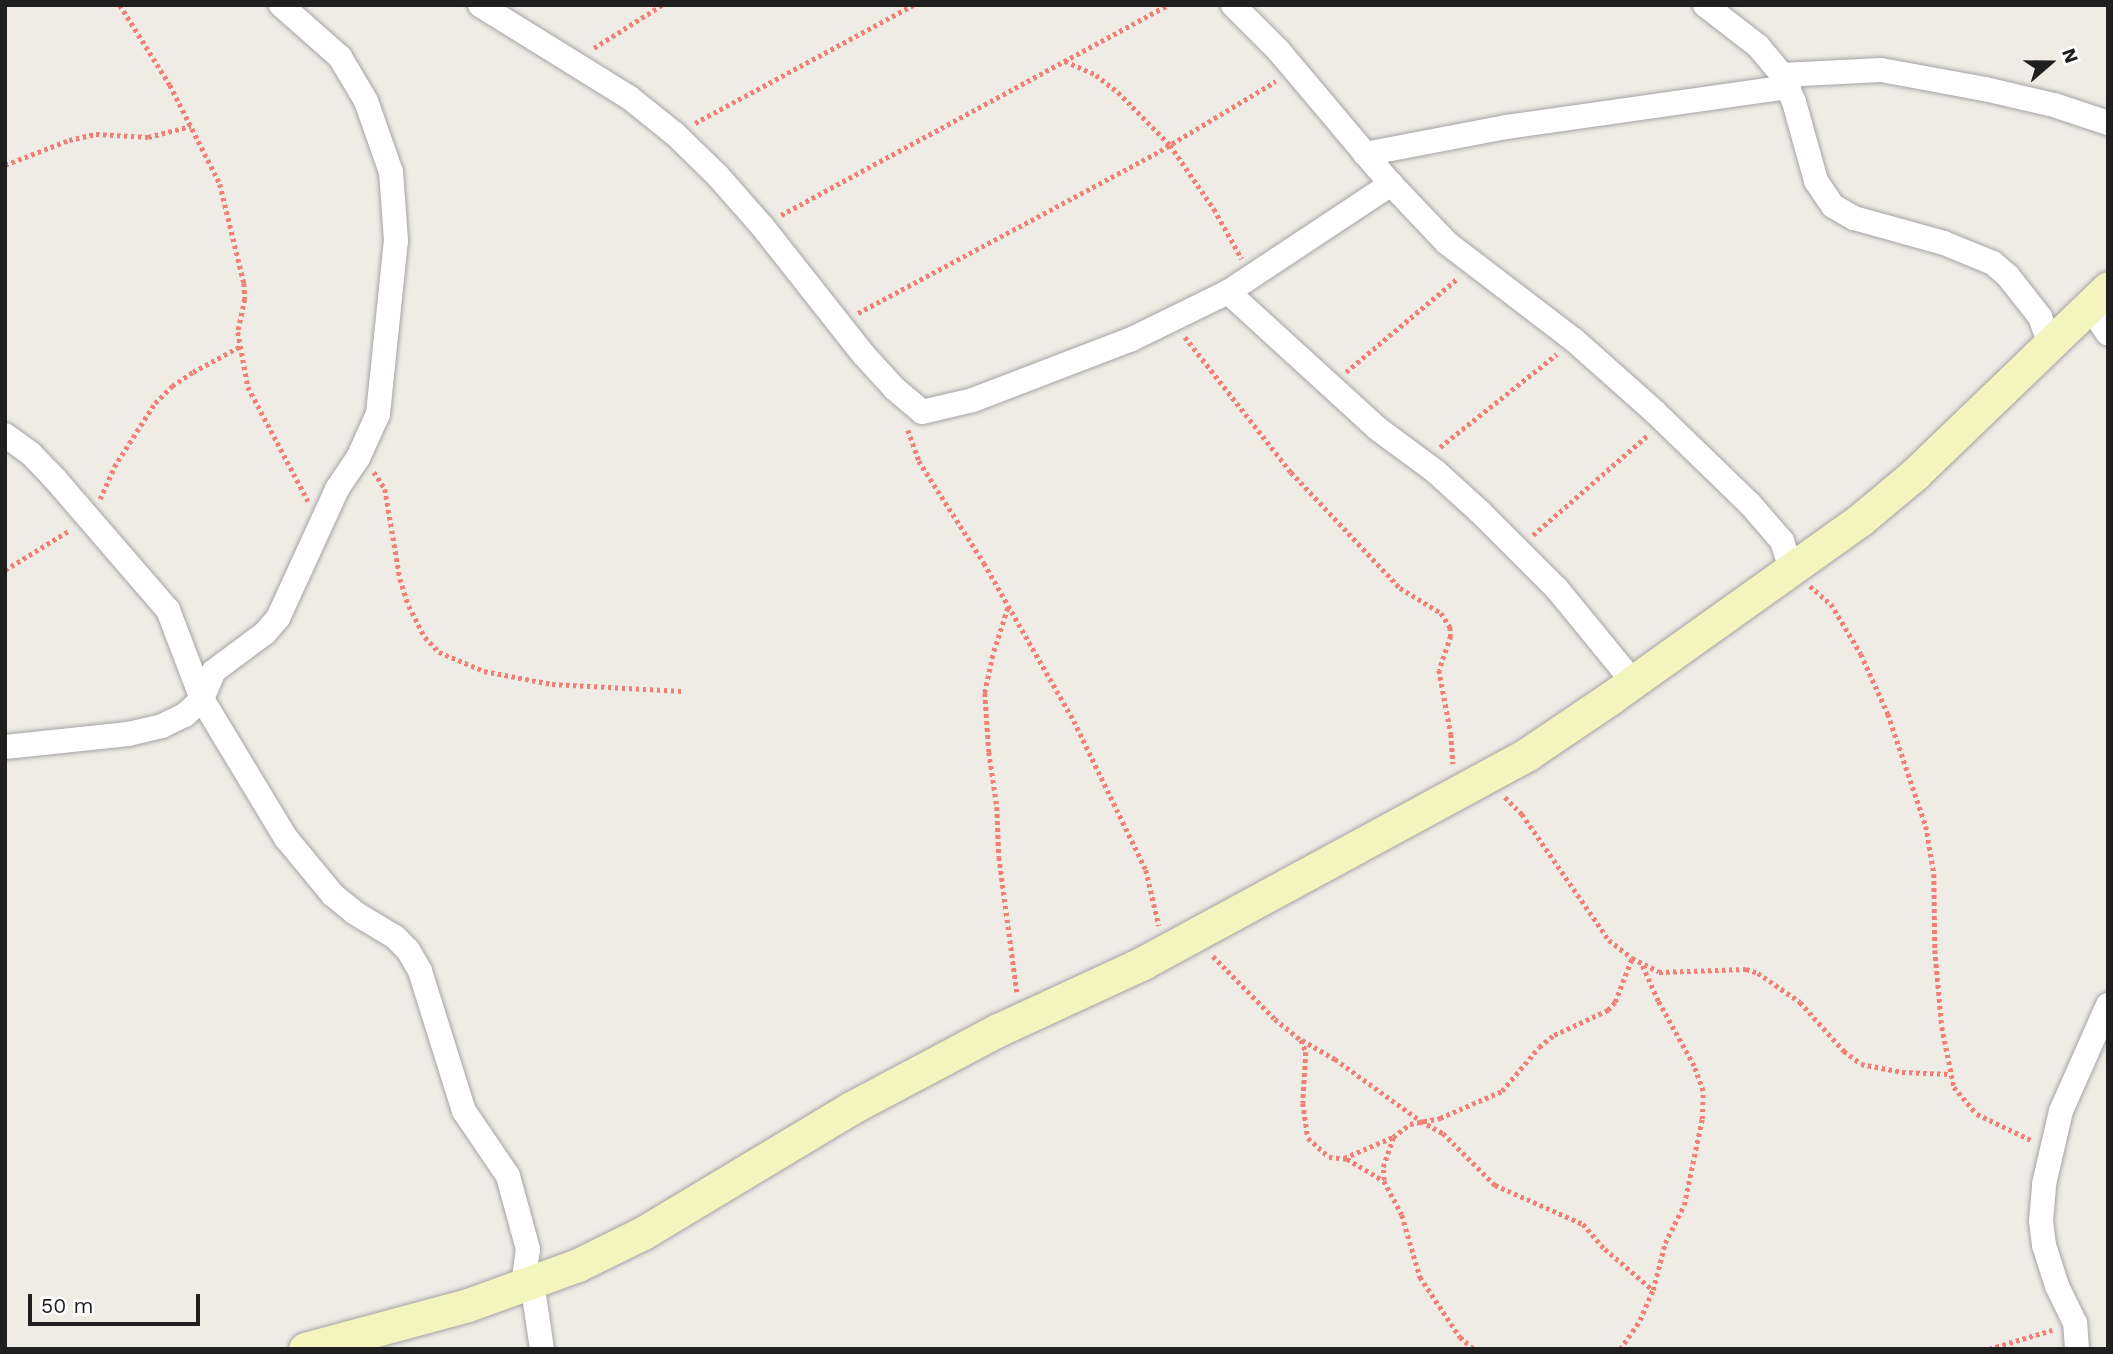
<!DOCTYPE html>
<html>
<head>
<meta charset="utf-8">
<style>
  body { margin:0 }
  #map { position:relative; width:2113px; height:1354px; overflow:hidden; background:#efece6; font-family:"Work Sans",sans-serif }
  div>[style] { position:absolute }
  .path>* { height:4.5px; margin-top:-2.25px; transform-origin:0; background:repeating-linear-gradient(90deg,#f07f76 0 3.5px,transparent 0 7px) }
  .roads { filter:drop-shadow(0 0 2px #a3a3a3) drop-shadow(0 0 2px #a3a3a3) }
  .street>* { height:24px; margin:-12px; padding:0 12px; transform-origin:12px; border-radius:12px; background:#fff }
  .secondary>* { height:33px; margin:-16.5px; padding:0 16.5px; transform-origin:16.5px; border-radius:16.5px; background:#f4f5be }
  span { translate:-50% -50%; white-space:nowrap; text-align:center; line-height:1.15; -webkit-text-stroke:7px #fff; paint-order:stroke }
  .frame { position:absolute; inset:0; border:7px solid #1f1f1f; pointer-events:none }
  .north { position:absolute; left:2015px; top:28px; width:70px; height:70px; -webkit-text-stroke:5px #fff; paint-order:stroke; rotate:70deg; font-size:19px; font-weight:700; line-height:28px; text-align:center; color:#1f1f1f }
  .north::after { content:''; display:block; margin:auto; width:24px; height:32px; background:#1f1f1f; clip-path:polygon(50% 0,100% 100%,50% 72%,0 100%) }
  .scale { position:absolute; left:28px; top:1294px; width:172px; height:32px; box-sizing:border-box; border:4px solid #1f1f1f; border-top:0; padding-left:9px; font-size:21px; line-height:24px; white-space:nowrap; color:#1f1f1f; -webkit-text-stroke:5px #fff; paint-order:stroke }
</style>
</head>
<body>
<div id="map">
  <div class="path">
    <div style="left:120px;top:5px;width:94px;rotate:58deg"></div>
    <div style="left:170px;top:85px;width:111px;rotate:63.2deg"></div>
    <div style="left:220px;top:184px;width:102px;rotate:76.4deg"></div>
    <div style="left:244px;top:283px;width:16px;rotate:86deg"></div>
    <div style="left:245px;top:299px;width:34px;rotate:102deg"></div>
    <div style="left:238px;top:332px;width:56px;rotate:79.7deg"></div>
    <div style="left:248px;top:387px;width:129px;rotate:62.2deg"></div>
    <div style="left:594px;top:48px;width:80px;rotate:-32.3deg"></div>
    <div style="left:1065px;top:61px;width:34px;rotate:24deg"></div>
    <div style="left:1096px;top:75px;width:28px;rotate:38deg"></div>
    <div style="left:1118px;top:92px;width:74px;rotate:45.5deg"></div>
    <div style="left:1170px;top:145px;width:78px;rotate:55.5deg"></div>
    <div style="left:1214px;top:209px;width:57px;rotate:60.8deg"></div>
    <div style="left:695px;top:123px;width:248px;rotate:-28.4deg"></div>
    <div style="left:5px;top:165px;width:69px;rotate:-21.3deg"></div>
    <div style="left:69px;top:140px;width:28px;rotate:-13deg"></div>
    <div style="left:96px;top:134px;width:52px;rotate:3.3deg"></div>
    <div style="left:148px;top:137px;width:44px;rotate:-14.3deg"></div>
    <div style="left:781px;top:215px;width:439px;rotate:-28.5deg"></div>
    <div style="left:858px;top:313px;width:343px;rotate:-28.2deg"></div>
    <div style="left:1160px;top:151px;width:135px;rotate:-31.1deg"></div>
    <div style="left:1185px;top:337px;width:172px;rotate:51.9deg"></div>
    <div style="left:1291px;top:472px;width:159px;rotate:46.8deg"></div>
    <div style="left:1400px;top:588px;width:48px;rotate:31.4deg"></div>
    <div style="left:1441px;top:613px;width:17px;rotate:57deg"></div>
    <div style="left:1450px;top:627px;width:9px;rotate:84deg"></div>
    <div style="left:1451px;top:636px;width:36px;rotate:109deg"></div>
    <div style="left:1439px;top:670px;width:65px;rotate:79.4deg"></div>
    <div style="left:1451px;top:734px;width:30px;rotate:86deg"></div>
    <div style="left:1346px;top:372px;width:145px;rotate:-40deg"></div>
    <div style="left:908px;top:430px;width:33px;rotate:70deg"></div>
    <div style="left:919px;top:461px;width:121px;rotate:57.5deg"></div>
    <div style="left:984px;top:563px;width:182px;rotate:60.3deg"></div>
    <div style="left:1074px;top:721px;width:165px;rotate:64.2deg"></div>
    <div style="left:1146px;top:870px;width:57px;rotate:76.9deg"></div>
    <div style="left:1440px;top:447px;width:149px;rotate:-38.5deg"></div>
    <div style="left:374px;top:472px;width:20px;rotate:57deg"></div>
    <div style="left:385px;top:489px;width:91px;rotate:80.5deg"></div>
    <div style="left:400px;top:579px;width:28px;rotate:72deg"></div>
    <div style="left:409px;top:606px;width:35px;rotate:63deg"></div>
    <div style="left:425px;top:637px;width:21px;rotate:47deg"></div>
    <div style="left:439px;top:652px;width:49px;rotate:22.9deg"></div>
    <div style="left:484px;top:671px;width:69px;rotate:10.8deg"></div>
    <div style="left:552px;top:684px;width:130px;rotate:3.1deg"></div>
    <div style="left:100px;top:499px;width:35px;rotate:-66deg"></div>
    <div style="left:114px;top:467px;width:76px;rotate:-57.4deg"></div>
    <div style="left:155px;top:403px;width:24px;rotate:-45deg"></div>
    <div style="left:172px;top:386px;width:25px;rotate:-34deg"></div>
    <div style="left:193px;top:372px;width:52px;rotate:-28.5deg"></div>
    <div style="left:1533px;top:535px;width:152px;rotate:-41deg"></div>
    <div style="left:5px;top:570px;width:76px;rotate:-31.6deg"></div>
    <div style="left:1810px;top:586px;width:28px;rotate:41deg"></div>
    <div style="left:1831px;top:604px;width:58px;rotate:59deg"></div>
    <div style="left:1861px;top:654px;width:66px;rotate:65.8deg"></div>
    <div style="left:1888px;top:714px;width:118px;rotate:71.3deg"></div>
    <div style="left:1926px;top:826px;width:49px;rotate:80.5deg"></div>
    <div style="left:1934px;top:874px;width:76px;rotate:89.2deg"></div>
    <div style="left:1935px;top:950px;width:77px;rotate:84.8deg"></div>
    <div style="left:1942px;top:1027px;width:61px;rotate:78.7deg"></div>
    <div style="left:1954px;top:1087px;width:35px;rotate:50deg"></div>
    <div style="left:1977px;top:1114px;width:60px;rotate:25.7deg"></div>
    <div style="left:1008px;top:608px;width:49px;rotate:107.7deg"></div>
    <div style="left:993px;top:655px;width:39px;rotate:102deg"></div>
    <div style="left:985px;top:693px;width:59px;rotate:86.1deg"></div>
    <div style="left:989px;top:752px;width:56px;rotate:81.7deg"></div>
    <div style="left:997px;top:807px;width:50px;rotate:87.7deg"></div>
    <div style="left:999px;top:857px;width:136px;rotate:82.4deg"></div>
    <div style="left:1505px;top:797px;width:24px;rotate:45deg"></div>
    <div style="left:1522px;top:814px;width:153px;rotate:55.4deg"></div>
    <div style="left:1609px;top:940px;width:29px;rotate:38deg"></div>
    <div style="left:1632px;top:958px;width:30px;rotate:27deg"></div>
    <div style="left:1659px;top:972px;width:87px;rotate:-2deg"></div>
    <div style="left:1746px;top:969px;width:13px;rotate:18deg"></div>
    <div style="left:1758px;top:973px;width:51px;rotate:34.6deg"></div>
    <div style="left:1800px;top:1002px;width:66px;rotate:48.1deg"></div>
    <div style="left:1844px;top:1051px;width:21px;rotate:37deg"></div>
    <div style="left:1861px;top:1064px;width:42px;rotate:11deg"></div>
    <div style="left:1902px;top:1072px;width:48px;rotate:2.4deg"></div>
    <div style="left:1213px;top:956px;width:88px;rotate:45.5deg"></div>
    <div style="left:1275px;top:1019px;width:33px;rotate:39deg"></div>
    <div style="left:1301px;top:1040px;width:13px;rotate:67deg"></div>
    <div style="left:1306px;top:1052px;width:51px;rotate:93.4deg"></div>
    <div style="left:1303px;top:1103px;width:35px;rotate:82deg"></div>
    <div style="left:1308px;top:1138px;width:28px;rotate:42deg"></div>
    <div style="left:1329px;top:1157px;width:18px;rotate:6deg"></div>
    <div style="left:1347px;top:1159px;width:43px;rotate:30.7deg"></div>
    <div style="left:1384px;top:1181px;width:38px;rotate:62deg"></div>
    <div style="left:1402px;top:1215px;width:65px;rotate:73.8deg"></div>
    <div style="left:1420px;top:1277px;width:72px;rotate:56.3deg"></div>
    <div style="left:1460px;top:1337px;width:18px;rotate:41deg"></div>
    <div style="left:1302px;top:1040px;width:38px;rotate:30deg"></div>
    <div style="left:1335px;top:1059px;width:106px;rotate:35.8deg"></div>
    <div style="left:1421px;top:1121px;width:25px;rotate:29deg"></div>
    <div style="left:1443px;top:1133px;width:74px;rotate:45deg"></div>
    <div style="left:1495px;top:1185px;width:96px;rotate:23.9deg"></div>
    <div style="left:1583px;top:1224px;width:33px;rotate:49deg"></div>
    <div style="left:1605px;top:1249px;width:63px;rotate:40.5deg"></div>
    <div style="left:1344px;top:1158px;width:53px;rotate:-23.2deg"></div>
    <div style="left:1393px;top:1137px;width:21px;rotate:-37deg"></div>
    <div style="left:1410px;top:1124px;width:31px;rotate:-11deg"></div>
    <div style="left:1440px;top:1118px;width:68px;rotate:-23.5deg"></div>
    <div style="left:1502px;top:1091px;width:57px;rotate:-49.9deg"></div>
    <div style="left:1539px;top:1047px;width:19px;rotate:-39deg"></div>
    <div style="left:1554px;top:1035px;width:60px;rotate:-24.8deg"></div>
    <div style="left:1608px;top:1010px;width:11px;rotate:-49deg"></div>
    <div style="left:1615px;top:1002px;width:47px;rotate:-68.9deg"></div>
    <div style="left:1384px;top:1180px;width:13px;rotate:-94deg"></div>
    <div style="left:1383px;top:1167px;width:31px;rotate:-71deg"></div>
    <div style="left:1620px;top:1349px;width:35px;rotate:-55deg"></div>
    <div style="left:1640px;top:1320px;width:33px;rotate:-67deg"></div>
    <div style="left:1653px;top:1290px;width:49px;rotate:-75.7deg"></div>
    <div style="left:1665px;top:1243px;width:42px;rotate:-63.4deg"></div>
    <div style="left:1684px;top:1205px;width:88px;rotate:-78.2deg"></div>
    <div style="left:1702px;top:1119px;width:28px;rotate:-88deg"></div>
    <div style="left:1703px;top:1091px;width:27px;rotate:-110deg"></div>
    <div style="left:1694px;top:1066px;width:74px;rotate:-119deg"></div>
    <div style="left:1658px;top:1001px;width:42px;rotate:-114.1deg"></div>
    <div style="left:1989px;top:1349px;width:66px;rotate:-16.8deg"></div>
  </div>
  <div class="roads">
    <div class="street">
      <div style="left:480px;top:5px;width:176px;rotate:31.8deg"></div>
      <div style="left:630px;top:98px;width:58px;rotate:38.7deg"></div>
      <div style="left:675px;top:134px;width:60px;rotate:44.3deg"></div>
      <div style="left:718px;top:176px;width:67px;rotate:48.7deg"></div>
      <div style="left:762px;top:226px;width:164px;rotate:51.7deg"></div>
      <div style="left:864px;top:355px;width:46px;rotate:47.6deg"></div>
      <div style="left:895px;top:389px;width:35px;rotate:40deg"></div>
      <div style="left:922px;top:412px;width:52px;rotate:-13.2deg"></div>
      <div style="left:973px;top:400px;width:170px;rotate:-21deg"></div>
      <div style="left:1132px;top:339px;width:107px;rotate:-26.1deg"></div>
      <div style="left:1228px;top:292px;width:196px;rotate:-33.5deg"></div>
      <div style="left:1233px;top:5px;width:64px;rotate:45deg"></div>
      <div style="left:1278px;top:50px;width:175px;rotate:49.9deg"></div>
      <div style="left:1391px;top:184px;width:81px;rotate:46.5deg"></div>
      <div style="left:1447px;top:243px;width:160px;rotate:37.4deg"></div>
      <div style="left:1574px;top:340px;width:108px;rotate:41.6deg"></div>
      <div style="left:1655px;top:412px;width:132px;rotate:44.1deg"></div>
      <div style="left:1750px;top:504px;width:49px;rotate:49.1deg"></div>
      <div style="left:1782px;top:541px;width:29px;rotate:72deg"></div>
      <div style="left:1705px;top:5px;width:67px;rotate:37.7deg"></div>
      <div style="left:1758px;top:46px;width:38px;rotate:50deg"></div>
      <div style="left:1782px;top:75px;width:30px;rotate:66deg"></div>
      <div style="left:1794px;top:102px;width:82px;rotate:74.4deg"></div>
      <div style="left:1816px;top:181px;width:30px;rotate:56deg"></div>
      <div style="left:1833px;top:206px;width:24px;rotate:30deg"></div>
      <div style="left:1854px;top:218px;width:93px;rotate:15.5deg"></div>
      <div style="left:1944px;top:243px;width:53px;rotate:22.2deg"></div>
      <div style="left:1993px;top:263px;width:20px;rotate:41deg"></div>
      <div style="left:2008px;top:276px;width:52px;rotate:52deg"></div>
      <div style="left:2040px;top:317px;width:30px;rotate:70deg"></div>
      <div style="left:1782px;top:75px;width:99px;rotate:-2.9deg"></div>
      <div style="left:1881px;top:70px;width:106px;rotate:10.4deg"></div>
      <div style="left:1985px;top:89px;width:71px;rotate:13.1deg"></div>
      <div style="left:2054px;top:105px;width:57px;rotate:18.4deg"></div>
      <div style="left:1365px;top:154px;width:145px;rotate:-10.8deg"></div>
      <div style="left:1507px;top:127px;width:285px;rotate:-8.1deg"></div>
      <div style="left:1228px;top:292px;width:203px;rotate:42.4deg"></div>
      <div style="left:1378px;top:429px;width:71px;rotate:36.4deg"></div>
      <div style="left:1435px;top:471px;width:61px;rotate:42.3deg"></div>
      <div style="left:1480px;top:512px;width:109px;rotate:45deg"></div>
      <div style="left:1557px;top:589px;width:120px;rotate:50.7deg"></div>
      <div style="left:2090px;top:307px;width:32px;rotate:56deg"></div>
      <div style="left:5px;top:435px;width:32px;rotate:36deg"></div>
      <div style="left:31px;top:454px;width:35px;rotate:46deg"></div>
      <div style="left:55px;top:479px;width:173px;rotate:49.2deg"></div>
      <div style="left:168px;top:610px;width:95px;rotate:69.1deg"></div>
      <div style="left:202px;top:699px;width:162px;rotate:58.9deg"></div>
      <div style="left:286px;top:838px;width:74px;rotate:50.5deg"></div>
      <div style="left:333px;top:895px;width:28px;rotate:39deg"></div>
      <div style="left:355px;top:913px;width:47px;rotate:31deg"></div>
      <div style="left:395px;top:937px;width:18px;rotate:45deg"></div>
      <div style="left:408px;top:950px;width:24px;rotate:60deg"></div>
      <div style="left:420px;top:971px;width:147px;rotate:72.6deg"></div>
      <div style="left:464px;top:1111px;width:78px;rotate:55.9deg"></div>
      <div style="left:508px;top:1176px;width:76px;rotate:74.7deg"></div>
      <div style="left:528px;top:1249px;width:36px;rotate:98deg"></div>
      <div style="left:5px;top:747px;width:124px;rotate:-6deg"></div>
      <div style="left:128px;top:734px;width:35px;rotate:-13deg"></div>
      <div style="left:162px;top:726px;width:25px;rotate:-26deg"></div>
      <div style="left:185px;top:715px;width:23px;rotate:-43deg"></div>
      <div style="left:202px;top:699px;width:30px;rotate:-67deg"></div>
      <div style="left:214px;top:671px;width:64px;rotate:-36.7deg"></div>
      <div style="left:265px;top:633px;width:20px;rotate:-49deg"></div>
      <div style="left:278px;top:618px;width:142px;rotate:-65.4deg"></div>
      <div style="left:337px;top:489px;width:37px;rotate:-56deg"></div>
      <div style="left:358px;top:458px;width:48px;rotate:-65.6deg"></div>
      <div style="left:378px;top:414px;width:174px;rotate:-84.1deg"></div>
      <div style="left:396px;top:241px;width:69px;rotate:-94.1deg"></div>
      <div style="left:391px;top:172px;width:75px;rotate:-109.4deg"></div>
      <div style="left:366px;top:101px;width:51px;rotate:-120.6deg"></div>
      <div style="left:340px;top:57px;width:79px;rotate:-138.6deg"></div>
      <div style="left:532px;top:1282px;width:68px;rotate:81.5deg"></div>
      <div style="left:2077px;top:1349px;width:26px;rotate:-94deg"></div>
      <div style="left:2075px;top:1323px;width:41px;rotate:-115.9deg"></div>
      <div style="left:2057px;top:1286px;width:43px;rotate:-107.6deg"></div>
      <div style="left:2044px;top:1245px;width:24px;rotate:-97deg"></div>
      <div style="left:2041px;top:1221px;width:37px;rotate:-85deg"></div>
      <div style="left:2044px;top:1184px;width:75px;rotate:-76.9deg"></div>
      <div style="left:2061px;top:1111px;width:116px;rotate:-66.1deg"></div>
    </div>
    <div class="secondary">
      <div style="left:305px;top:1349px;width:169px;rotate:-15.1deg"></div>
      <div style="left:468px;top:1305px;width:117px;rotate:-20deg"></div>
      <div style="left:578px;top:1265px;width:72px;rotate:-26.2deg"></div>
      <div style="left:643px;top:1233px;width:243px;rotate:-31deg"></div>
      <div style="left:851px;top:1108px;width:166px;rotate:-28deg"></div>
      <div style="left:998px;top:1030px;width:160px;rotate:-24.8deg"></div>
      <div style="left:1143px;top:963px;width:439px;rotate:-28.5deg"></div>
      <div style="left:1529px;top:753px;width:97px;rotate:-34deg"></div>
      <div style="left:1609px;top:699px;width:308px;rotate:-35.5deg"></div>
      <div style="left:1860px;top:520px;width:72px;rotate:-39.9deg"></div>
      <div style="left:1915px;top:474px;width:268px;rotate:-43.9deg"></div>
    </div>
  </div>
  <div class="frame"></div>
  <div class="north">N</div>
  <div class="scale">50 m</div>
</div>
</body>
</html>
